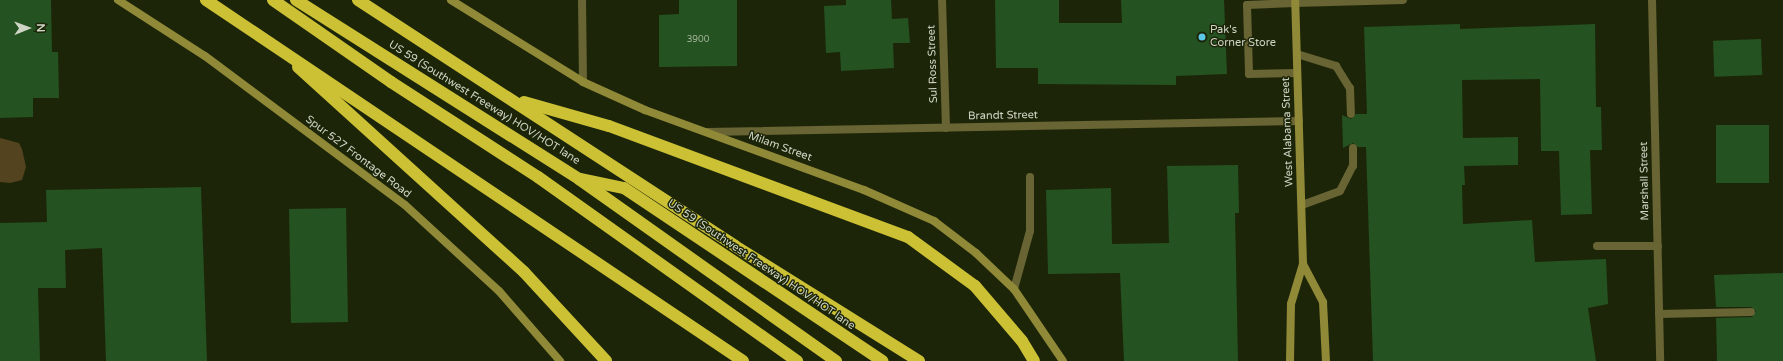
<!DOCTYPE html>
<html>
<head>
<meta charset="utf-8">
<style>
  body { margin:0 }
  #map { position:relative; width:1783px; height:361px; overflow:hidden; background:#1d2509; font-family:"Varela Round",sans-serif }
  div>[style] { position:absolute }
  .green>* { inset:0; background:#53431f }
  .building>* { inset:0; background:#245221; transform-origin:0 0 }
  .lane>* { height:8px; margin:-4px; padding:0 4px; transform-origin:4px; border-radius:4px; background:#686433 }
  .street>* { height:8px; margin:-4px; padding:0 4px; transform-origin:4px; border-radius:4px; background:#686433 }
  .secondary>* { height:8px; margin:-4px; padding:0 4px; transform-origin:4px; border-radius:4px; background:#908937 }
  .highway>* { height:12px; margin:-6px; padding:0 6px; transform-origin:6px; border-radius:6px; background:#ccc134 }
  .dots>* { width:11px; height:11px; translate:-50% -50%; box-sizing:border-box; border:2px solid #1d2509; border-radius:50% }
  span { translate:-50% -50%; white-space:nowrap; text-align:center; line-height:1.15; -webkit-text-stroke:3px #1d2509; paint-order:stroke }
  .number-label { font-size:9px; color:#a4b49b }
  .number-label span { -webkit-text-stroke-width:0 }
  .poi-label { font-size:11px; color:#ced5c4 }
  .left { translate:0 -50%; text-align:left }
  .street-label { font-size:11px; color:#ced5c4 }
  .north { position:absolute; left:8px; top:8px; width:40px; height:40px; -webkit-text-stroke:3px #1d2509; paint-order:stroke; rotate:89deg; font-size:11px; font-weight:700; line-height:16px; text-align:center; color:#ced5c4 }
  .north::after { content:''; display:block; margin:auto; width:14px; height:18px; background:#ced5c4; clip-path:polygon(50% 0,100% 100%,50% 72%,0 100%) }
</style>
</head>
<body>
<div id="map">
  <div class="green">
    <div style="clip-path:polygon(0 138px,19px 143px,22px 149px,26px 167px,22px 180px,10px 183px,0 182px)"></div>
  </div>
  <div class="building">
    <div style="clip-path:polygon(0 0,51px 0,52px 52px,58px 52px,59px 98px,33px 98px,33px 117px,0 118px)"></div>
    <div style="clip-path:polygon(679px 0,737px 0,737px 66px,659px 67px,659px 15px,679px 14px)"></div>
    <div style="clip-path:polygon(846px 0,891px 0,892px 19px,908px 18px,910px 43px,893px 43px,894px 68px,841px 71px,840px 52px,826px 53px,824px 6px,846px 5px)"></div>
    <div style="clip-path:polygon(995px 0,1059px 0,1059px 23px,1122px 23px,1121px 0,1224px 0,1227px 74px,1176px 76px,1176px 85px,1038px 84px,1038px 68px,996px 68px)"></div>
    <div style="clip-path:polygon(1460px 24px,1460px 29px,1595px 24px,1596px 107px,1601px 107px,1602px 150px,1590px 150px,1592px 214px,1561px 215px,1559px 151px,1541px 151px,1540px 79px,1462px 80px,1463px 138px,1518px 137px,1518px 165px,1464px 166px,1465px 185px,1462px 185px,1463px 224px,1532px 220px,1535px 262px,1606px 259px,1608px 304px,1588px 308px,1596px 361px,1373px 361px,1366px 147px,1358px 147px,1353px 143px,1343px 148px,1342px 115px,1351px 119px,1356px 114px,1367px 114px,1364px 27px)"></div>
    <div style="left:1761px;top:39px;width:36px;height:48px;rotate:88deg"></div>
    <div style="left:1716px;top:125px;width:53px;height:58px"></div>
    <div style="clip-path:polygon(1238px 165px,1239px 213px,1235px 213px,1238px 361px,1124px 361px,1120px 273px,1048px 274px,1046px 190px,1111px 188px,1112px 244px,1169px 243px,1167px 166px)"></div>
    <div style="clip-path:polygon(201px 187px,207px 361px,106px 361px,102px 248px,65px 250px,66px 288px,38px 288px,40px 361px,0 361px,0 223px,47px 222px,46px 190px)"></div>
    <div style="left:346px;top:208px;width:114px;height:57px;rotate:89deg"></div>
    <div style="clip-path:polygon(1783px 273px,1783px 361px,1717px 361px,1716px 318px,1752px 317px,1756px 311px,1751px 307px,1716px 307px,1714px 275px)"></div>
  </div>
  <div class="lane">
    <div style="left:1295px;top:3px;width:48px;rotate:177.6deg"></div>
    <div style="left:1247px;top:5px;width:69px;rotate:88.3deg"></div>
    <div style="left:1249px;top:74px;width:48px;rotate:-1.2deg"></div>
    <div style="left:1297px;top:54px;width:41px;rotate:17.1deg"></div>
    <div style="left:1336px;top:66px;width:26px;rotate:58deg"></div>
    <div style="left:1350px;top:88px;width:26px;rotate:88deg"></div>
    <div style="left:1302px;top:205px;width:40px;rotate:-20.2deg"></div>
    <div style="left:1340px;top:191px;width:28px;rotate:-63deg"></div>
    <div style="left:1353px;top:166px;width:18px;rotate:-90deg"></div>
    <div style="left:1597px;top:246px;width:61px"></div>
    <div style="left:1014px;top:289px;width:60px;rotate:-74.6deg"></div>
    <div style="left:1030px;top:231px;width:54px;rotate:-90deg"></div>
    <div style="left:1659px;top:314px;width:92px;rotate:-1.2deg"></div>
  </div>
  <div class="street">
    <div style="left:582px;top:0;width:82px;rotate:89.3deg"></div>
    <div style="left:942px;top:0;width:128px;rotate:88.2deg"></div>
    <div style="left:1652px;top:0;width:361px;rotate:88.7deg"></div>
    <div style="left:1295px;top:3px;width:108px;rotate:-1.6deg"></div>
    <div style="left:707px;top:132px;width:592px;rotate:-1.06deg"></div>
  </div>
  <div class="secondary">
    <div style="left:118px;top:0;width:103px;rotate:32.8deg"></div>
    <div style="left:205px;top:56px;width:249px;rotate:36.7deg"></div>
    <div style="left:405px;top:205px;width:127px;rotate:42.5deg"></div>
    <div style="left:499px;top:291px;width:93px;rotate:48.9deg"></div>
    <div style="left:451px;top:0;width:155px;rotate:31.8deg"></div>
    <div style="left:583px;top:82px;width:68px;rotate:24.3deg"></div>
    <div style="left:645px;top:110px;width:233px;rotate:20.1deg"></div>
    <div style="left:864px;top:190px;width:77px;rotate:23.9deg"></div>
    <div style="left:934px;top:221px;width:53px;rotate:37.3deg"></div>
    <div style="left:976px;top:253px;width:52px;rotate:43.5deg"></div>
    <div style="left:1014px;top:289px;width:87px;rotate:55.8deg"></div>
    <div style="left:1303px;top:264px;width:43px;rotate:62.2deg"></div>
    <div style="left:1323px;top:302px;width:59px;rotate:87.1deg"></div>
    <div style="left:1290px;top:361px;width:57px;rotate:-89deg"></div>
    <div style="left:1291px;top:304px;width:42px;rotate:-73.3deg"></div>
    <div style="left:1303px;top:264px;width:264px;rotate:-91.7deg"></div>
  </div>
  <div class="highway">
    <div style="left:206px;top:0;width:647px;rotate:33.91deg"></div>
    <div style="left:273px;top:0;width:144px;rotate:34.8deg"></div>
    <div style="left:391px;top:82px;width:175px;rotate:32.9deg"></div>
    <div style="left:538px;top:177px;width:318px;rotate:35.4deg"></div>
    <div style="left:296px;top:0;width:335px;rotate:32.3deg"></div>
    <div style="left:579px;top:179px;width:315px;rotate:35.3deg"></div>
    <div style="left:358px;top:0;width:450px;rotate:33.1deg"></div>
    <div style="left:735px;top:246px;width:217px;rotate:32deg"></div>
    <div style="left:298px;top:67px;width:305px;rotate:42.2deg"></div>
    <div style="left:524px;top:272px;width:121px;rotate:47.3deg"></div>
    <div style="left:524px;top:102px;width:88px;rotate:15.8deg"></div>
    <div style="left:609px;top:126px;width:319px;rotate:20.4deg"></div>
    <div style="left:908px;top:237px;width:83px;rotate:36.2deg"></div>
    <div style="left:975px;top:286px;width:72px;rotate:49.5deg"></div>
    <div style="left:1022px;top:341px;width:23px;rotate:59deg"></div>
    <div style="left:580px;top:179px;width:45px;rotate:11.6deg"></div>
    <div style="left:624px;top:188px;width:311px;rotate:33.8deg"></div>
  </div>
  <div class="dots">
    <div style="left:1202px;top:37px;background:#5ac8e6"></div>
  </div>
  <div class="number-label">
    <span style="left:698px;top:40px">3900</span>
  </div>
  <div class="poi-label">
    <span class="left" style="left:1210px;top:37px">Pak's<br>Corner Store</span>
  </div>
  <div class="street-label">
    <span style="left:933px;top:64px;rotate:-92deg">Sul Ross Street</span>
    <span style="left:484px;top:103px;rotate:32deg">US 59 (Southwest Freeway) HOV/HOT lane</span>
    <span style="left:1003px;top:116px;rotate:-1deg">Brandt Street</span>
    <span style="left:1288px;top:132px;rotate:-92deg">West Alabama Street</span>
    <span style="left:780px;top:147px;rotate:20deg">Milam Street</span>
    <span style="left:358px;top:157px;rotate:37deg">Spur 527 Frontage Road</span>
    <span style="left:1645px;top:181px;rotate:-91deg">Marshall Street</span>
    <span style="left:761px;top:265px;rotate:34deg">US 59 (Southwest Freeway) HOV/HOT lane</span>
  </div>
  <div class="north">N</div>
</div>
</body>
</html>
